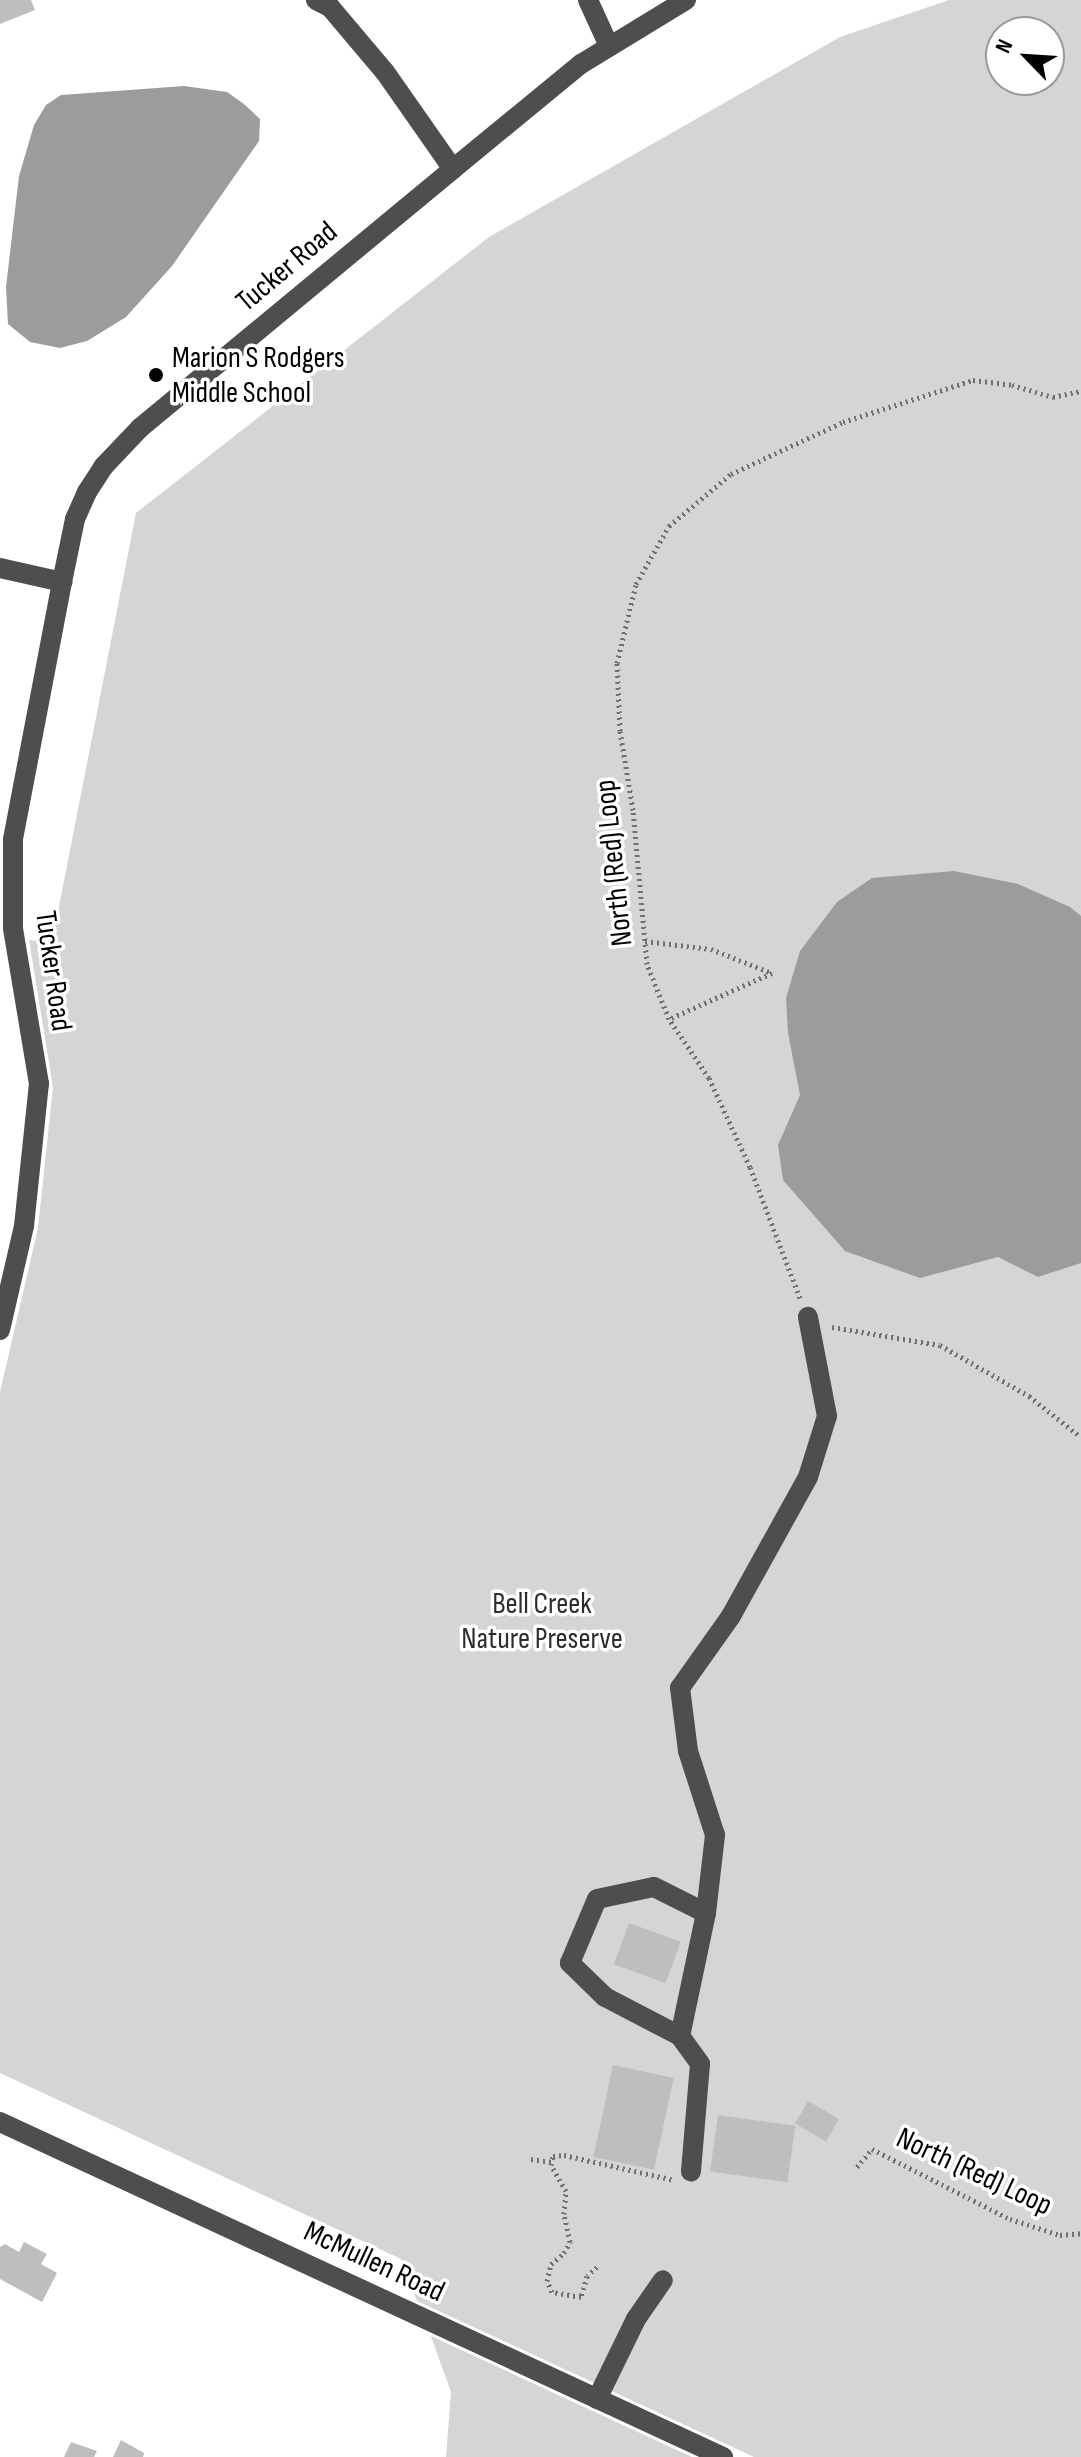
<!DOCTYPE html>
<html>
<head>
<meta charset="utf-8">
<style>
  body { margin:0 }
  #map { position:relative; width:1081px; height:2457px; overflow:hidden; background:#fff; font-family:"Sofia Sans Condensed",sans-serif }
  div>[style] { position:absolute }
  .green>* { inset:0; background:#d5d5d5 }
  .water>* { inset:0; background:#9c9c9c }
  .building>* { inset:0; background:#bebebe; transform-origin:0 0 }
  .path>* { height:5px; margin-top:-2.5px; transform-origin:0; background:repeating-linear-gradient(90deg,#707070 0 2px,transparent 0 6px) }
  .minor>* { height:20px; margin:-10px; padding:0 10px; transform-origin:10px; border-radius:10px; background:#4e4e4e }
  .dots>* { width:22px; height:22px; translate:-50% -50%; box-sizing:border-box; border:4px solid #fff; border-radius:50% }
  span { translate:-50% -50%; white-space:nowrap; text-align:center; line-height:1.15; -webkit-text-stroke:7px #fff; paint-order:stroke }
  .street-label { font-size:30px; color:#000 }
  .poi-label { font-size:30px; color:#000 }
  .left { translate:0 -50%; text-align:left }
  .park-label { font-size:30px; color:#2c2c2c }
  .north { position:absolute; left:985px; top:16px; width:80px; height:80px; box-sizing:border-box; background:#fff; border:2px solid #999; border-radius:50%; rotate:295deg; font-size:22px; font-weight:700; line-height:32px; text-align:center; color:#000 }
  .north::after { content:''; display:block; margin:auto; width:28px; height:36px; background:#000; clip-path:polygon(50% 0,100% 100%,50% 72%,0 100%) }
</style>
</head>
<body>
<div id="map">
  <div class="green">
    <div style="clip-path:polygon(evenodd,949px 0,1081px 0,1081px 2457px,754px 2457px,417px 2301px,401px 2259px,0 2073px,0 1392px,38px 1228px,53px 1087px,29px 940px,58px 943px,54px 932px,136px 513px,489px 237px,840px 37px,949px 0,1001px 32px,1049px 32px,1049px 80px,1001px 80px,1001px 32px)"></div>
    <div style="clip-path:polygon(431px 2336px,692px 2457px,446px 2457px,451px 2392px)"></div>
  </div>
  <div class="water">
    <div style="clip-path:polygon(184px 86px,227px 92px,244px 104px,260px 119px,259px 141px,172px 266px,126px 317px,87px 341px,60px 348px,30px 342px,8px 324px,6px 287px,19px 176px,34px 125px,46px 105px,61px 95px)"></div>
    <div style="clip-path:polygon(954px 871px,1018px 884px,1070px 907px,1081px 916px,1081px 1263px,1038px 1277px,998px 1257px,920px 1278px,845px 1251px,783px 1180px,778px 1145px,800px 1095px,788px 1033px,786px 998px,800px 951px,837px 902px,872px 878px)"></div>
  </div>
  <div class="building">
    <div style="clip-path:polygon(0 0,31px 0,35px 10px,0 24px)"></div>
    <div style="left:629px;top:1923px;width:55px;height:44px;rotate:20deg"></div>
    <div style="left:613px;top:2065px;width:62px;height:94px;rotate:12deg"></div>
    <div style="left:808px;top:2101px;width:36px;height:26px;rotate:30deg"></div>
    <div style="left:718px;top:2115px;width:78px;height:57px;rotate:8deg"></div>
    <div style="clip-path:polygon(24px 2242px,47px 2254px,41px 2264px,57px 2273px,42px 2302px,0 2279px,0 2247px,5px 2244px,19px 2252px)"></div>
    <div style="clip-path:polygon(121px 2440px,144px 2453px,143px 2457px,113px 2457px)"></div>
    <div style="clip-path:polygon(71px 2442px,97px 2451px,94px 2457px,64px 2457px)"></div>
  </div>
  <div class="path">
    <div style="left:645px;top:941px;width:66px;rotate:6.9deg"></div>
    <div style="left:711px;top:949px;width:66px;rotate:21.5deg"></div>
    <div style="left:772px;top:973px;width:113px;rotate:155.9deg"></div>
    <div style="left:800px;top:1298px;width:140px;rotate:-110.9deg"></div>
    <div style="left:750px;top:1167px;width:98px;rotate:-114.7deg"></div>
    <div style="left:709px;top:1078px;width:71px;rotate:-124.1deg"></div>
    <div style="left:669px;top:1019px;width:59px;rotate:-111.8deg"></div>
    <div style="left:647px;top:964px;width:155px;rotate:-95.2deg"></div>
    <div style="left:633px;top:810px;width:80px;rotate:-99.3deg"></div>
    <div style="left:620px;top:731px;width:68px;rotate:-92.5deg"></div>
    <div style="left:617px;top:663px;width:81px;rotate:-76.5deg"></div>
    <div style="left:636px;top:584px;width:67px;rotate:-60.4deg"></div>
    <div style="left:669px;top:526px;width:81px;rotate:-40deg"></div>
    <div style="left:731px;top:474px;width:123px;rotate:-24.9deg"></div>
    <div style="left:843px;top:422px;width:137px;rotate:-17.9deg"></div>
    <div style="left:973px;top:380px;width:39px;rotate:7deg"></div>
    <div style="left:1012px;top:385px;width:43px;rotate:16.3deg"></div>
    <div style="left:1053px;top:397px;width:29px;rotate:-12deg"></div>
    <div style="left:832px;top:1327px;width:109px;rotate:9.5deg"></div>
    <div style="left:940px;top:1345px;width:103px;rotate:29.8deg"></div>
    <div style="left:1029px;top:1396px;width:66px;rotate:38.3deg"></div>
    <div style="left:531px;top:2159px;width:21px;rotate:8deg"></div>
    <div style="left:857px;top:2167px;width:23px;rotate:-50deg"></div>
    <div style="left:872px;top:2149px;width:155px;rotate:26.9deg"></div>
    <div style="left:1010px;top:2219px;width:52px;rotate:17.7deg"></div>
    <div style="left:1060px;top:2235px;width:21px;rotate:-5deg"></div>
    <div style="left:597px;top:2267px;width:13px;rotate:138deg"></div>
    <div style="left:587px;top:2276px;width:22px;rotate:106deg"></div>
    <div style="left:581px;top:2297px;width:29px;rotate:-170deg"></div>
    <div style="left:552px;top:2292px;width:12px;rotate:-114deg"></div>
    <div style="left:547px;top:2281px;width:17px;rotate:-77deg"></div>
    <div style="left:551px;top:2264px;width:17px;rotate:-40deg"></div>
    <div style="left:564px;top:2253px;width:13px;rotate:-61deg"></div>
    <div style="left:570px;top:2242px;width:29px;rotate:-102deg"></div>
    <div style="left:564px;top:2214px;width:23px;rotate:-85deg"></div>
    <div style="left:566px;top:2191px;width:30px;rotate:-120deg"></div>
    <div style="left:551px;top:2165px;width:9px;rotate:-77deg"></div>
    <div style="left:553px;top:2156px;width:11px;rotate:-5deg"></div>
    <div style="left:564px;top:2155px;width:113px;rotate:12.8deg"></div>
  </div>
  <div class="minor">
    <div style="left:316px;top:0;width:16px;rotate:27deg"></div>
    <div style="left:330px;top:7px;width:85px;rotate:49.8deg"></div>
    <div style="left:385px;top:72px;width:118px;rotate:55deg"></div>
    <div style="left:588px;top:0;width:51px;rotate:65.5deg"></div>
    <div style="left:0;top:568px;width:64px;rotate:12.7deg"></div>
    <div style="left:0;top:1330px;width:107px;rotate:-77deg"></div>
    <div style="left:24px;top:1226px;width:143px;rotate:-84deg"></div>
    <div style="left:39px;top:1084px;width:158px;rotate:-99.5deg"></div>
    <div style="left:13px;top:928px;width:89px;rotate:-90deg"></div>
    <div style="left:13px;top:839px;width:262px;rotate:-79.2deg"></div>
    <div style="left:62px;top:582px;width:64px;rotate:-78.3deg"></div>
    <div style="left:75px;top:519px;width:30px;rotate:-66deg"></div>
    <div style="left:87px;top:492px;width:30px;rotate:-57deg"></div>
    <div style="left:103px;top:467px;width:54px;rotate:-46.5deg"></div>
    <div style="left:140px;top:428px;width:406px;rotate:-39.6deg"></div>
    <div style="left:453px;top:169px;width:166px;rotate:-39.4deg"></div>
    <div style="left:581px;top:64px;width:123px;rotate:-31.4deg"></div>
    <div style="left:706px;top:1913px;width:79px;rotate:-83.4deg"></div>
    <div style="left:715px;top:1835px;width:88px;rotate:-107.8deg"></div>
    <div style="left:688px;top:1751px;width:64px;rotate:-97.2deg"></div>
    <div style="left:680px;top:1688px;width:88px;rotate:-54.7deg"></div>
    <div style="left:731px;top:1616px;width:159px;rotate:-61deg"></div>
    <div style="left:808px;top:1477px;width:64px;rotate:-72.7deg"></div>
    <div style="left:827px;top:1416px;width:101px;rotate:-100.9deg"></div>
    <div style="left:680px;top:2036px;width:85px;rotate:-152.5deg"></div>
    <div style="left:605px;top:1997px;width:49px;rotate:-135.8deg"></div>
    <div style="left:570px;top:1963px;width:69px;rotate:-67.1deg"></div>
    <div style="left:597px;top:1899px;width:58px;rotate:-11.9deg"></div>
    <div style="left:654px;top:1887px;width:58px;rotate:26.6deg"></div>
    <div style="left:706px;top:1913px;width:126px;rotate:101.9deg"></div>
    <div style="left:680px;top:2036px;width:34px;rotate:54deg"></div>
    <div style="left:700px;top:2064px;width:108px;rotate:94.8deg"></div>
    <div style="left:0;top:2122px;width:797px;rotate:24.86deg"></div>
    <div style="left:597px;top:2399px;width:89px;rotate:-64deg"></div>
    <div style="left:636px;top:2319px;width:47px;rotate:-55.3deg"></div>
  </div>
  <div class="dots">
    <div style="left:156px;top:375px;background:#000"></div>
  </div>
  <div class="street-label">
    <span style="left:287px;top:267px;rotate:-40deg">Tucker Road</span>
    <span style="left:614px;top:863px;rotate:-96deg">North (Red) Loop</span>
    <span style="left:53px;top:971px;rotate:82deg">Tucker Road</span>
    <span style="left:974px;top:2172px;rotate:25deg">North (Red) Loop</span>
    <span style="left:374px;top:2262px;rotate:25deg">McMullen Road</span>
  </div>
  <div class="poi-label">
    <span class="left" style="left:172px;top:375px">Marion S Rodgers<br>Middle School</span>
  </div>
  <div class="park-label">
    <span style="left:542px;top:1621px">Bell Creek<br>Nature Preserve</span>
  </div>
  <div class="north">N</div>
</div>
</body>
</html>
